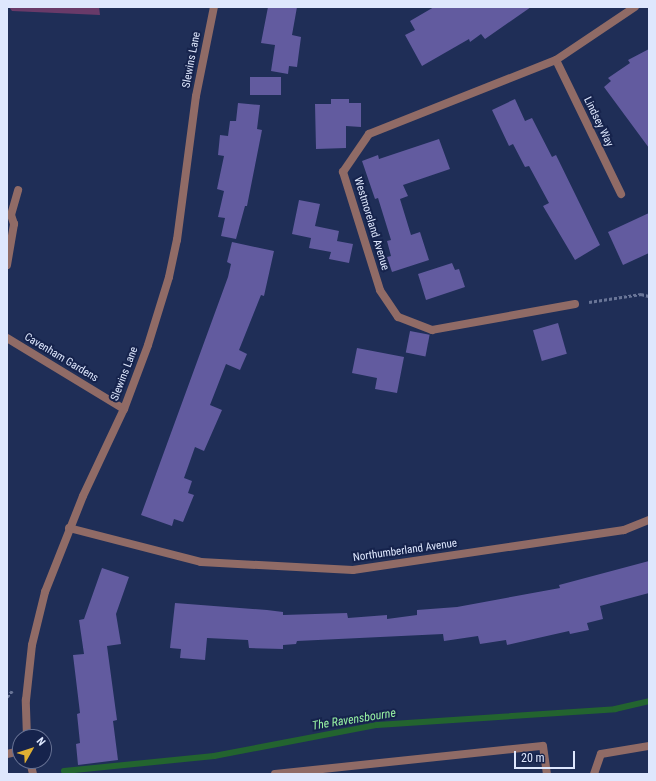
<!DOCTYPE html>
<html>
<head>
<meta charset="utf-8">
<style>
  body { margin:0 }
  #map { position:relative; width:656px; height:781px; overflow:hidden; background:#1f2e57; font-family:"Roboto Condensed",sans-serif }
  div>[style] { position:absolute }
  .green>* { inset:0; background:#693a69 }
  .stream>* { height:6px; margin:-3px; padding:0 3px; transform-origin:3px; border-radius:3px; background:#23642f }
  .building>* { inset:0; background:#625b9f; transform-origin:0 0 }
  .path>* { height:2.5px; margin-top:-1.25px; transform-origin:0; background:repeating-linear-gradient(90deg,#697597 0 3px,transparent 0 5px) }
  .service>* { height:8px; margin:-4px; padding:0 4px; transform-origin:4px; border-radius:4px; background:#906b66 }
  .minor>* { height:8px; margin:-4px; padding:0 4px; transform-origin:4px; border-radius:4px; background:#906b66 }
  .tertiary>* { height:8px; margin:-4px; padding:0 4px; transform-origin:4px; border-radius:4px; background:#906b66 }
  span { translate:-50% -50%; white-space:nowrap; text-align:center; line-height:1.15; -webkit-text-stroke:4px #16234c; paint-order:stroke }
  .street-label { font-size:11px; color:#dee7fd }
  .water-label { font-size:12px; color:#97f0a2; font-style:italic }
  .frame { position:absolute; inset:0; border:8px solid #dee7fd; pointer-events:none }
  .north { position:absolute; left:12px; top:729px; width:40px; height:40px; box-sizing:border-box; background:#16234c; border:1px solid #667193; border-radius:50%; rotate:51deg; font-size:11px; font-weight:700; line-height:16px; text-align:center; color:#dee7fd }
  .north::after { content:''; display:block; margin:auto; width:14px; height:18px; background:#dfb033; clip-path:polygon(50% 0,100% 100%,50% 72%,0 100%) }
  .scale { position:absolute; left:514px; top:751px; width:61px; height:18px; box-sizing:border-box; border:2px solid #dee7fd; border-top:0; padding-left:5px; font-size:12px; line-height:14px; white-space:nowrap; color:#dee7fd; -webkit-text-stroke:3px #16234c; paint-order:stroke }
</style>
</head>
<body>
<div id="map">
  <div class="green">
    <div style="clip-path:polygon(9px 7px,99px 7px,100px 15px,12px 11px)"></div>
  </div>
  <div class="stream">
    <div style="left:64px;top:771px;width:151px;rotate:-5.7deg"></div>
    <div style="left:214px;top:756px;width:166px;rotate:-10.8deg"></div>
    <div style="left:377px;top:725px;width:239px;rotate:-3.8deg"></div>
    <div style="left:615px;top:709px;width:35px;rotate:-13deg"></div>
  </div>
  <div class="building">
    <div style="clip-path:polygon(268px 7px,297px 7px,292px 35px,301px 37px,297px 67px,289px 66px,288px 74px,271px 71px,275px 45px,261px 43px)"></div>
    <div style="clip-path:polygon(434px 7px,531px 7px,485px 39px,481px 34px,470px 42px,469px 39px,422px 66px,405px 35px,415px 30px,410px 21px)"></div>
    <div style="clip-path:polygon(649px 49px,649px 148px,604px 87px,611px 81px,608px 78px,630px 63px,628px 60px)"></div>
    <div style="left:250px;top:77px;width:31px;height:18px"></div>
    <div style="clip-path:polygon(331px 99px,349px 99px,349px 103px,361px 103px,361px 127px,346px 126px,346px 148px,316px 149px,315px 104px,331px 104px)"></div>
    <div style="clip-path:polygon(515px 99px,525px 121px,532px 118px,552px 157px,556px 155px,600px 245px,575px 260px,543px 206px,549px 203px,529px 166px,525px 167px,513px 144px,509px 146px,492px 110px)"></div>
    <div style="clip-path:polygon(238px 103px,260px 105px,257px 129px,262px 130px,247px 206px,245px 206px,236px 239px,221px 236px,225px 218px,218px 217px,224px 191px,217px 189px,224px 156px,218px 155px,220px 135px,228px 136px,230px 121px,236px 121px)"></div>
    <div style="clip-path:polygon(439px 139px,450px 169px,403px 185px,408px 196px,400px 199px,411px 235px,420px 232px,429px 260px,392px 272px,387px 257px,391px 256px,387px 241px,391px 240px,378px 198px,375px 199px,362px 161px,378px 155px,379px 159px)"></div>
    <div style="clip-path:polygon(299px 200px,320px 204px,315px 226px,339px 231px,337px 241px,353px 244px,349px 263px,329px 259px,331px 252px,309px 248px,311px 238px,292px 234px)"></div>
    <div style="clip-path:polygon(649px 213px,649px 253px,623px 265px,608px 232px)"></div>
    <div style="clip-path:polygon(232px 242px,274px 251px,264px 296px,261px 295px,239px 350px,247px 354px,240px 370px,226px 364px,210px 405px,222px 410px,204px 451px,195px 447px,184px 478px,192px 481px,188px 493px,194px 495px,183px 522px,174px 519px,172px 526px,141px 515px,228px 277px,231px 264px,227px 262px)"></div>
    <div style="clip-path:polygon(452px 263px,455px 270px,459px 269px,465px 287px,426px 300px,418px 274px)"></div>
    <div style="left:558px;top:323px;width:32px;height:26px;rotate:74deg"></div>
    <div style="left:410px;top:331px;width:20px;height:22px;rotate:11deg"></div>
    <div style="clip-path:polygon(357px 348px,404px 357px,397px 393px,375px 389px,377px 378px,352px 373px)"></div>
    <div style="clip-path:polygon(649px 561px,649px 593px,600px 606px,603px 619px,587px 623px,589px 630px,570px 634px,569px 631px,507px 645px,506px 640px,480px 644px,478px 636px,444px 641px,443px 634px,297px 641px,296px 644px,283px 645px,283px 649px,249px 648px,248px 640px,207px 638px,205px 660px,180px 658px,181px 649px,170px 648px,175px 603px,267px 610px,283px 612px,283px 615px,347px 613px,348px 618px,387px 615px,387px 619px,417px 615px,417px 610px,457px 607px,560px 588px,559px 585px)"></div>
    <div style="clip-path:polygon(102px 568px,129px 577px,116px 614px,121px 644px,107px 646px,117px 720px,113px 721px,118px 760px,78px 765px,76px 744px,80px 743px,77px 714px,80px 713px,73px 655px,84px 654px,79px 620px,84px 619px)"></div>
  </div>
  <div class="path">
    <div style="left:589px;top:302px;width:53px;rotate:-8.7deg"></div>
    <div style="left:641px;top:294px;width:8px;rotate:14deg"></div>
    <div style="left:7px;top:697px;width:8px;rotate:-50deg"></div>
  </div>
  <div class="service">
    <div style="left:7px;top:265px;width:42px;rotate:-80.3deg"></div>
    <div style="left:14px;top:224px;width:9px;rotate:-108deg"></div>
    <div style="left:11px;top:215px;width:26px;rotate:-74deg"></div>
    <div style="left:275px;top:774px;width:269px;rotate:-6deg"></div>
    <div style="left:543px;top:746px;width:28px;rotate:82deg"></div>
    <div style="left:594px;top:774px;width:21px;rotate:-71deg"></div>
    <div style="left:601px;top:754px;width:49px;rotate:-9.5deg"></div>
  </div>
  <div class="minor">
    <div style="left:556px;top:60px;width:149px;rotate:64.1deg"></div>
    <div style="left:575px;top:304px;width:145px;rotate:169.7deg"></div>
    <div style="left:432px;top:330px;width:36px;rotate:-159deg"></div>
    <div style="left:398px;top:317px;width:32px;rotate:-124deg"></div>
    <div style="left:380px;top:290px;width:124px;rotate:-107.4deg"></div>
    <div style="left:343px;top:172px;width:46px;rotate:-55.6deg"></div>
    <div style="left:369px;top:134px;width:201px;rotate:-21.6deg"></div>
    <div style="left:556px;top:60px;width:95px;rotate:-33.9deg"></div>
    <div style="left:7px;top:338px;width:137px;rotate:31.3deg"></div>
    <div style="left:69px;top:528px;width:136px;rotate:14.4deg"></div>
    <div style="left:201px;top:562px;width:152px;rotate:3deg"></div>
    <div style="left:353px;top:570px;width:274px;rotate:-8.4deg"></div>
    <div style="left:624px;top:530px;width:27px;rotate:-22deg"></div>
    <div style="left:7px;top:754px;width:13px;rotate:-13deg"></div>
  </div>
  <div class="tertiary">
    <div style="left:27px;top:737px;width:37px;rotate:-92deg"></div>
    <div style="left:26px;top:700px;width:55px;rotate:-83.8deg"></div>
    <div style="left:32px;top:645px;width:55px;rotate:-76.2deg"></div>
    <div style="left:45px;top:592px;width:103px;rotate:-68.4deg"></div>
    <div style="left:83px;top:496px;width:96px;rotate:-64.8deg"></div>
    <div style="left:124px;top:409px;width:68px;rotate:-69.4deg"></div>
    <div style="left:148px;top:345px;width:71px;rotate:-72.8deg"></div>
    <div style="left:169px;top:277px;width:38px;rotate:-78deg"></div>
    <div style="left:177px;top:240px;width:145px;rotate:-82.5deg"></div>
    <div style="left:196px;top:96px;width:91px;rotate:-78.6deg"></div>
    <div style="left:30px;top:761px;width:13px;rotate:77deg"></div>
  </div>
  <div class="street-label">
    <span style="left:192px;top:60px;rotate:-79deg">Slewins Lane</span>
    <span style="left:598px;top:122px;rotate:64deg">Lindsey Way</span>
    <span style="left:371px;top:224px;rotate:73deg">Westmoreland Avenue</span>
    <span style="left:61px;top:358px;rotate:31deg">Cavenham Gardens</span>
    <span style="left:125px;top:374px;rotate:-69deg">Slewins Lane</span>
    <span style="left:405px;top:551px;rotate:-8deg">Northumberland Avenue</span>
  </div>
  <div class="water-label">
    <span style="left:354px;top:720px;rotate:-9deg">The Ravensbourne</span>
  </div>
  <div class="frame"></div>
  <div class="north">N</div>
  <div class="scale">20 m</div>
</div>
</body>
</html>
